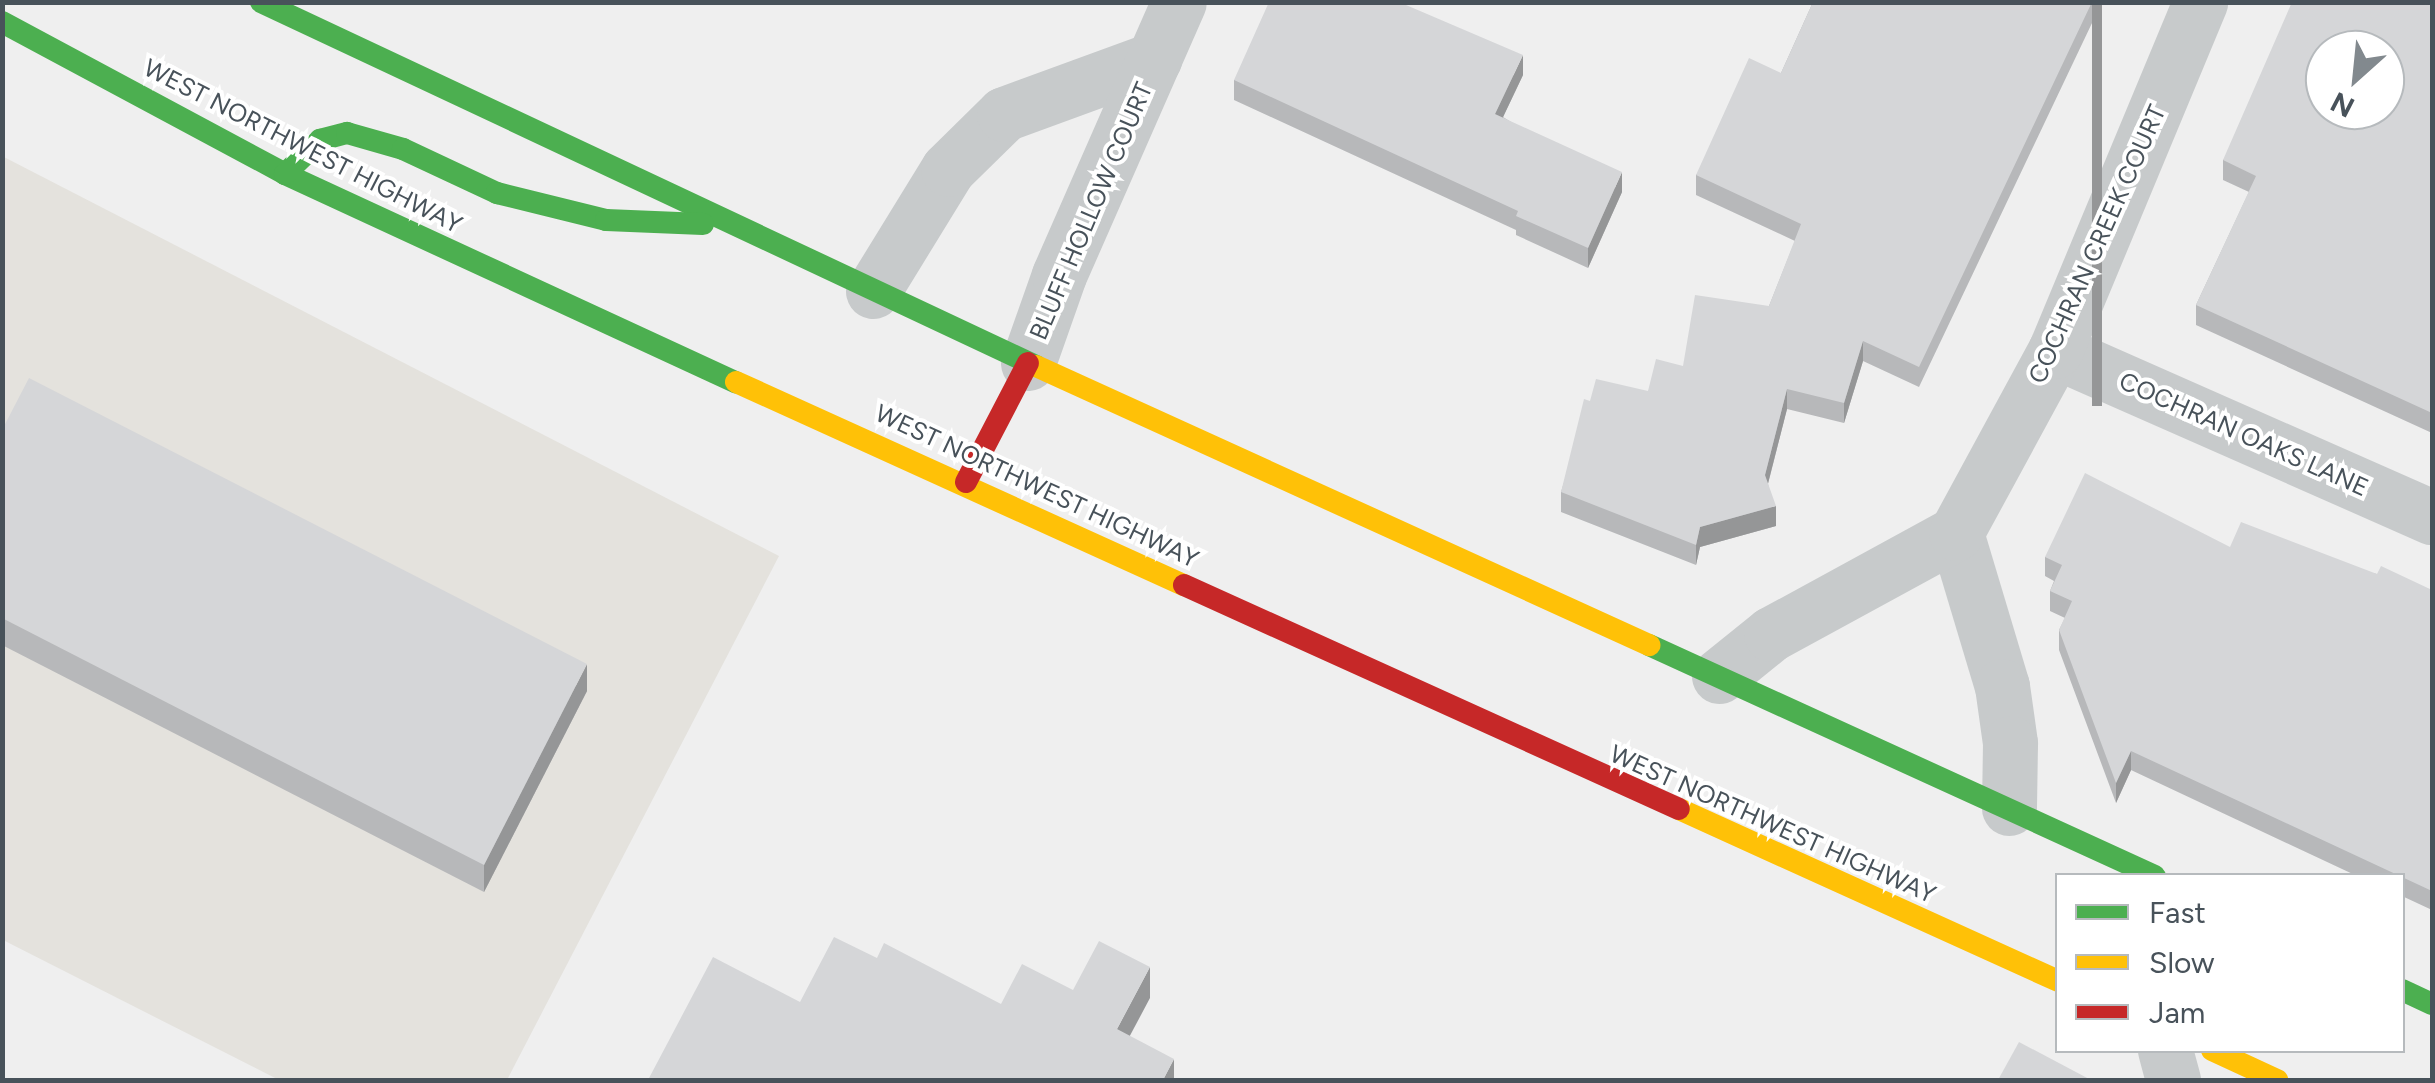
<!DOCTYPE html>
<html>
<head>
<meta charset="utf-8">
<style>
  body { margin:0 }
  #map { position:relative; width:2435px; height:1083px; overflow:hidden; background:#efefef; font-family:Figtree,sans-serif }
  div>[style] { position:absolute }
  .commercial>* { inset:0; background:#e4e2dd }
  .street>* { height:55px; margin:-27.5px; padding:0 27.5px; transform-origin:27.5px; border-radius:27.5px; background:#c7cacb }
  .fast>* { height:22px; margin:-11px; padding:0 11px; transform-origin:11px; border-radius:11px; background:#4caf50 }
  .slow>* { height:22px; margin:-11px; padding:0 11px; transform-origin:11px; border-radius:11px; background:#ffc107 }
  .jam>* { height:22px; margin:-11px; padding:0 11px; transform-origin:11px; border-radius:11px; background:#c62828 }
  .wall>* { inset:0; background:#b7b8ba }
  .shaded-wall>* { inset:0; background:#959697; transform-origin:0 0 }
  .building>* { inset:0; background:#d5d6d8 }
  span { translate:-50% -50%; white-space:nowrap; text-align:center; line-height:1.15; -webkit-text-stroke:8px #fff; paint-order:stroke }
  .street-label { font-size:25px; color:#48525a }
  .frame { position:absolute; inset:0; border:5px solid #48525a; pointer-events:none }
  .legend { position:absolute; left:2055px; top:873px; width:350px; height:180px; box-sizing:border-box; background:#fff; border:2px solid #b6babd; margin:0; padding:12px 18px; list-style:none; font-size:30px; color:#48525a }
  .legend li { display:flex; align-items:center; gap:20px; height:50px }
  .legend b { width:50px; border:2px solid #b6babd }
  .north { position:absolute; left:2305px; top:30px; width:100px; height:100px; box-sizing:border-box; background:#fff; border:2px solid #b6babd; border-radius:50%; rotate:207deg; font-size:28px; font-weight:700; line-height:40px; text-align:center; color:#48525a }
  .north::after { content:''; display:block; margin:auto; width:35px; height:45px; background:#82898e; clip-path:polygon(50% 0,100% 100%,50% 72%,0 100%) }
</style>
</head>
<body>
<div id="map">
  <div class="commercial">
    <div style="clip-path:polygon(2px 156px,779px 556px,507px 1080px,279px 1080px,3px 940px)"></div>
  </div>
  <div class="street">
    <div style="left:873px;top:291px;width:143px;rotate:-58.4deg"></div>
    <div style="left:948px;top:169px;width:78px;rotate:-44.5deg"></div>
    <div style="left:1004px;top:114px;width:160px;rotate:-20.1deg"></div>
    <div style="left:2055px;top:351px;width:412px;rotate:23.8deg"></div>
    <div style="left:1028px;top:363px;width:93px;rotate:-70.6deg"></div>
    <div style="left:1059px;top:275px;width:298px;rotate:-66.3deg"></div>
    <div style="left:1956px;top:533px;width:160px;rotate:73.3deg"></div>
    <div style="left:2002px;top:686px;width:58px;rotate:82deg"></div>
    <div style="left:2010px;top:743px;width:65px;rotate:90.9deg"></div>
    <div style="left:1719px;top:676px;width:67px;rotate:-38.9deg"></div>
    <div style="left:1771px;top:634px;width:211px;rotate:-28.6deg"></div>
    <div style="left:1956px;top:533px;width:207px;rotate:-61.5deg"></div>
    <div style="left:2055px;top:351px;width:378px;rotate:-67.4deg"></div>
    <div style="left:2165px;top:1050px;width:31px;rotate:75deg"></div>
  </div>
  <div class="fast">
    <div style="left:261px;top:2px;width:856px;rotate:25.16deg"></div>
    <div style="left:2px;top:22px;width:321px;rotate:28.2deg"></div>
    <div style="left:285px;top:174px;width:497px;rotate:24.8deg"></div>
    <div style="left:285px;top:174px;width:49px;rotate:-44.2deg"></div>
    <div style="left:320px;top:140px;width:28px;rotate:-15deg"></div>
    <div style="left:347px;top:133px;width:58px;rotate:15.9deg"></div>
    <div style="left:403px;top:149px;width:104px;rotate:25.1deg"></div>
    <div style="left:497px;top:193px;width:112px;rotate:13.9deg"></div>
    <div style="left:606px;top:220px;width:97px;rotate:2.4deg"></div>
    <div style="left:1649px;top:645px;width:556px;rotate:24.54deg"></div>
    <div style="left:2402px;top:990px;width:33px;rotate:25deg"></div>
  </div>
  <div class="slow">
    <div style="left:1036px;top:366px;width:674px;rotate:24.47deg"></div>
    <div style="left:736px;top:382px;width:492px;rotate:24.4deg"></div>
    <div style="left:1679px;top:809px;width:416px;rotate:24.4deg"></div>
    <div style="left:2212px;top:1050px;width:72px;rotate:24.8deg"></div>
  </div>
  <div class="jam">
    <div style="left:966px;top:482px;width:134px;rotate:-62.5deg"></div>
    <div style="left:1184px;top:585px;width:543px;rotate:24.35deg"></div>
  </div>
  <div class="wall">
    <div style="clip-path:polygon(1813px 2px,2102px 2px,1919px 387px,1863px 361px,1844px 423px,1787px 409px,1768px 484px,1776px 526px,1700px 547px,1696px 565px,1561px 512px,1561px 492px,1590px 401px,1648px 391px,1769px 306px,1795px 241px,1696px 195px,1696px 175px,1781px 73px)"></div>
    <div style="clip-path:polygon(2432px 2px,2432px 433px,2196px 325px,2196px 305px,2249px 192px,2223px 180px,2223px 160px)"></div>
    <div style="clip-path:polygon(1523px 75px,1503px 117px,1622px 192px,1588px 268px,1516px 235px,1516px 230px,1234px 100px,1234px 80px)"></div>
    <div style="clip-path:polygon(2px 430px,587px 691px,484px 892px,2px 645px)"></div>
    <div style="clip-path:polygon(2230px 547px,2377px 574px,2432px 590px,2432px 910px,2402px 896px,2402px 876px,2357px 876px,2131px 770px,2116px 803px,2059px 650px,2059px 630px,2065px 618px,2050px 611px,2050px 591px,2054px 581px,2045px 576px,2045px 557px)"></div>
  </div>
  <div class="shaded-wall">
    <div style="left:2092px;top:2px;width:10px;height:404px"></div>
    <div style="clip-path:polygon(1523px 55px,1523px 75px,1495px 134px,1495px 114px)"></div>
    <div style="clip-path:polygon(1622px 172px,1622px 192px,1588px 268px,1588px 248px)"></div>
    <div style="clip-path:polygon(1863px 341px,1863px 361px,1844px 423px,1844px 403px)"></div>
    <div style="clip-path:polygon(1787px 389px,1787px 409px,1765px 495px,1765px 475px)"></div>
    <div style="clip-path:polygon(1776px 506px,1776px 526px,1700px 547px,1696px 565px,1696px 545px,1700px 527px)"></div>
    <div style="clip-path:polygon(587px 664px,587px 691px,484px 892px,484px 865px)"></div>
    <div style="clip-path:polygon(2131px 751px,2131px 770px,2116px 803px,2116px 783px)"></div>
    <div style="clip-path:polygon(1150px 967px,1150px 998px,1117px 1060px,1117px 1029px)"></div>
    <div style="clip-path:polygon(1174px 1059px,1174px 1080px,1163px 1080px)"></div>
  </div>
  <div class="building">
    <div style="clip-path:polygon(1269px 2px,1399px 2px,1523px 55px,1495px 114px,1622px 172px,1588px 248px,1516px 216px,1518px 211px,1234px 80px)"></div>
    <div style="clip-path:polygon(1813px 2px,2092px 2px,1919px 367px,1863px 341px,1844px 403px,1787px 389px,1765px 475px,1776px 506px,1700px 527px,1696px 545px,1561px 492px,1584px 399px,1590px 401px,1596px 379px,1648px 391px,1656px 359px,1683px 366px,1695px 295px,1769px 306px,1801px 224px,1696px 175px,1749px 58px,1781px 73px)"></div>
    <div style="clip-path:polygon(evenodd,2292px 2px,2432px 2px,2432px 413px,2196px 305px,2256px 176px,2223px 160px,2292px 2px,2325px 50px,2385px 50px,2385px 110px,2325px 110px,2325px 50px)"></div>
    <div style="clip-path:polygon(29px 378px,587px 664px,484px 865px,2px 618px,2px 430px)"></div>
    <div style="clip-path:polygon(2085px 473px,2230px 547px,2241px 522px,2377px 574px,2381px 566px,2432px 590px,2432px 891px,2131px 751px,2116px 783px,2059px 630px,2072px 601px,2050px 591px,2062px 565px,2045px 557px)"></div>
    <div style="clip-path:polygon(834px 937px,877px 958px,884px 943px,1001px 1004px,1022px 964px,1073px 990px,1099px 941px,1150px 967px,1117px 1029px,1174px 1059px,1163px 1080px,648px 1080px,713px 957px,800px 1002px)"></div>
    <div style="clip-path:polygon(2019px 1042px,2091px 1080px,1998px 1080px)"></div>
  </div>
  <div class="street-label">
    <span style="left:303px;top:146px;rotate:27deg">WEST NORTHWEST HIGHWAY</span>
    <span style="left:1091px;top:211px;rotate:-67deg">BLUFF HOLLOW COURT</span>
    <span style="left:2097px;top:244px;rotate:-66deg">COCHRAN CREEK COURT</span>
    <span style="left:2244px;top:434px;rotate:24deg">COCHRAN OAKS LANE</span>
    <span style="left:1037px;top:486px;rotate:25deg">WEST NORTHWEST HIGHWAY</span>
    <span style="left:1773px;top:824px;rotate:24deg">WEST NORTHWEST HIGHWAY</span>
  </div>
  <div class="frame"></div>
  <ul class="legend">
  <li><b style="height:12px;background:#4caf50"></b>Fast</li>
  <li><b style="height:12px;background:#ffc107"></b>Slow</li>
  <li><b style="height:12px;background:#c62828"></b>Jam</li>
  </ul>
  <div class="north">N</div>
</div>
</body>
</html>
